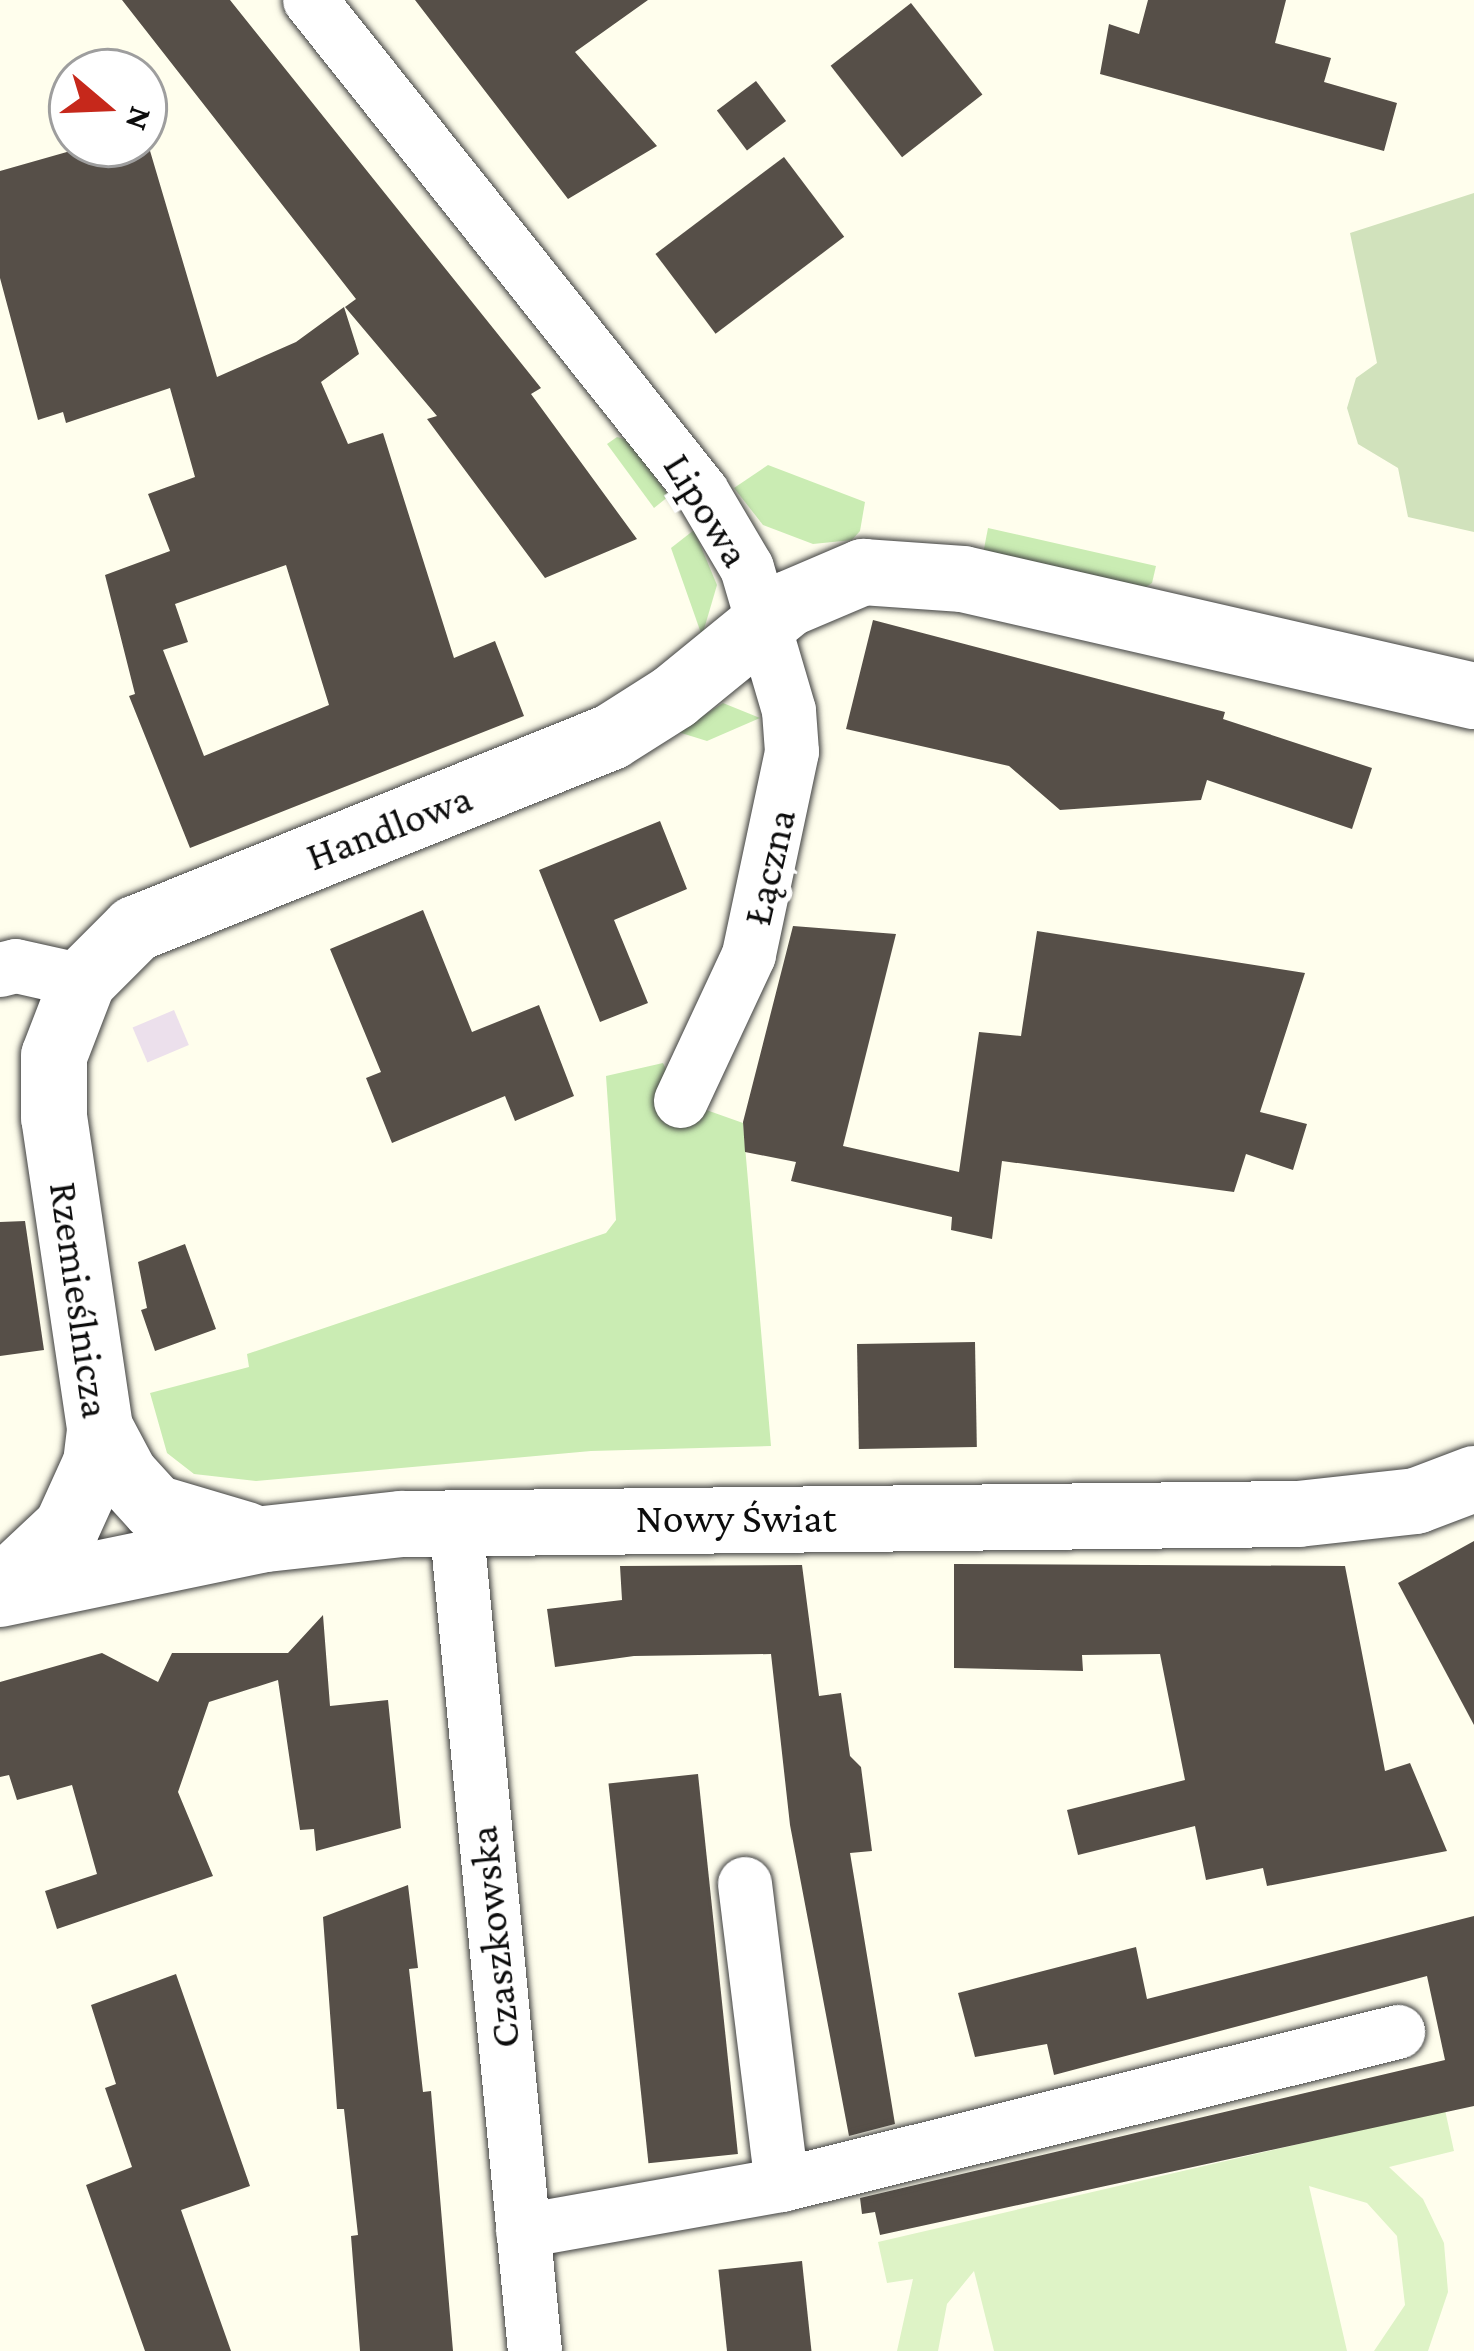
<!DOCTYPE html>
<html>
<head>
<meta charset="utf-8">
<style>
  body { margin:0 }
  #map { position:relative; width:1474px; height:2351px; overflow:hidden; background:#fffeed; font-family:"Crimson Pro",serif }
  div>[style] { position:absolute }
  .industrial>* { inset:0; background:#ece0ec; transform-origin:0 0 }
  .green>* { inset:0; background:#caecb3 }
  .cemetery>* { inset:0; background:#d1e2bc }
  .pitch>* { inset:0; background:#def3c6 }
  .building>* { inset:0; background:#564f48; transform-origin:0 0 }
  .roads { filter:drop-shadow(0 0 3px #404040) drop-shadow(0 0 3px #404040) }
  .minor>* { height:54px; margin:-27px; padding:0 27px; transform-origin:27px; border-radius:27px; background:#fff }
  .tertiary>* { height:66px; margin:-33px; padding:0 33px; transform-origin:33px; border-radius:33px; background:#fff }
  span { translate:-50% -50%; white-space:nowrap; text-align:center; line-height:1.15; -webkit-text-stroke:12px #fff; paint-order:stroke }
  .street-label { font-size:42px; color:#0d0d0d }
  .north { position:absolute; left:48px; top:48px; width:120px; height:120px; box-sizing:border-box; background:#fff; border:3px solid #9e9e9e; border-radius:50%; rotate:109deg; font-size:33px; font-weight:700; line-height:48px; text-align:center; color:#0d0d0d }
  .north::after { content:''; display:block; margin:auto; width:42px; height:54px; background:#c6281b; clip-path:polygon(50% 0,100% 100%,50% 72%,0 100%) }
</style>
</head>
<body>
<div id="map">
  <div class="industrial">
    <div style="left:174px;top:1010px;width:38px;height:45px;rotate:67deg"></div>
  </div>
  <div class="green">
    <div style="clip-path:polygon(617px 437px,628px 440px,669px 496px,654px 508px,607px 444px)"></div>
    <div style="clip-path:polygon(768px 465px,865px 502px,860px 531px,852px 540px,813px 544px,763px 525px,734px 488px)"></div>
    <div style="clip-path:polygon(988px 528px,1156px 566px,1152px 583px,1140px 591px,983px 554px)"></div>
    <div style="clip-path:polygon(694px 530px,717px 585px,702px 636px,671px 548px)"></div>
    <div style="clip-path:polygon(723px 703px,760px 718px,707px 741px,678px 732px)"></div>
    <div style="clip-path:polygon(663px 1063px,681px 1101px,743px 1123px,771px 1446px,591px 1451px,256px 1481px,194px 1474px,167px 1453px,150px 1393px,249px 1367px,247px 1354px,606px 1233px,616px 1220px,606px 1076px)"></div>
  </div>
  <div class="cemetery">
    <div style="clip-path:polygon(1474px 193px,1474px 532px,1408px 517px,1398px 468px,1358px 444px,1347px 408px,1356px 378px,1377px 363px,1350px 233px)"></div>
  </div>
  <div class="pitch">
    <div style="clip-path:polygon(1445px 2110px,1454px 2151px,1389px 2167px,1423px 2199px,1444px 2243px,1448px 2292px,1428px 2351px,1374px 2351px,1405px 2305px,1397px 2236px,1367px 2203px,1309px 2186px,1347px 2351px,994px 2351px,974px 2271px,947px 2304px,938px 2351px,897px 2351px,913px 2279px,887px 2283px,878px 2242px)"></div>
  </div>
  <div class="building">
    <div style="clip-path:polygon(122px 0,230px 0,541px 388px,531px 394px,637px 539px,545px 578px,427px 419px,437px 416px,345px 307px,356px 299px)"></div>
    <div style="clip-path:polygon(415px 0,648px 0,575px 52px,657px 146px,568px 199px)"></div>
    <div style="clip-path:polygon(1148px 0,1286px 0,1275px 43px,1331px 58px,1324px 82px,1397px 103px,1384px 151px,1100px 74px,1109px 24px,1139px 34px)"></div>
    <div style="left:911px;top:3px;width:116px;height:102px;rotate:52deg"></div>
    <div style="left:756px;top:81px;width:50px;height:49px;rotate:53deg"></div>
    <div style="clip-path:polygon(evenodd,95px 144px,148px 144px,217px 377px,296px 342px,344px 307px,359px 354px,321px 382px,348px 444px,383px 433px,454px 658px,495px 641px,524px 716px,190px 848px,129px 696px,135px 694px,105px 575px,170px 551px,148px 494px,195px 477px,170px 388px,66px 423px,63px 412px,38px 420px,0 278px,0 171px,95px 144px,286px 565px,329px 705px,204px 756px,163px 650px,188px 642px,175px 604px,286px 565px)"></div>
    <div style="left:784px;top:157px;width:100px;height:161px;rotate:53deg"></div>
    <div style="clip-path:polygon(873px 620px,1225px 712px,1223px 719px,1372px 768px,1352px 829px,1207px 780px,1201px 800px,1060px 810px,1009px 766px,846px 729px)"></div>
    <div style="clip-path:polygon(660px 821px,687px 889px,614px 920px,648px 1003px,600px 1022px,539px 870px)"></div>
    <div style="clip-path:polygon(423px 910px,472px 1032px,539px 1005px,574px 1096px,515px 1121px,505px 1096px,392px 1143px,366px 1078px,381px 1072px,330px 949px)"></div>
    <div style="clip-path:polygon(793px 926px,896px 934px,843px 1146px,959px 1172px,979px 1032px,1021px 1036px,1037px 931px,1305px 973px,1260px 1112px,1307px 1124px,1293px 1170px,1246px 1154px,1234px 1192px,1002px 1161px,992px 1239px,951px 1230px,952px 1217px,791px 1181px,796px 1162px,745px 1152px,743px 1122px)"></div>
    <div style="clip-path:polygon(25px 1221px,44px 1350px,0 1356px,0 1222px)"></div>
    <div style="clip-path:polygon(185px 1244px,216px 1329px,155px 1351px,141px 1310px,147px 1308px,138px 1262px)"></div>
    <div style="left:975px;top:1342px;width:105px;height:118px;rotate:89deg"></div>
    <div style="clip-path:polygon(1474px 1541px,1474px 1725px,1398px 1583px)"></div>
    <div style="clip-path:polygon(954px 1564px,1345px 1566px,1385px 1771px,1410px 1763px,1447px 1851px,1267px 1886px,1263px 1868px,1206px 1880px,1195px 1826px,1078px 1855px,1067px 1810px,1185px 1780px,1160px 1654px,1082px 1655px,1083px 1671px,954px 1668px)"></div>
    <div style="clip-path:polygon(802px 1565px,819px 1696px,841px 1693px,850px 1756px,861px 1767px,872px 1851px,850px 1853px,895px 2124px,849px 2136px,790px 1825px,771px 1654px,634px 1656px,555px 1667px,547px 1609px,622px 1600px,620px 1566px)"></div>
    <div style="clip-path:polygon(323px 1615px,330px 1706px,388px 1700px,401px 1828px,316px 1851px,314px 1829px,300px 1830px,278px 1680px,209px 1702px,178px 1792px,213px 1876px,57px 1929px,45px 1891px,97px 1874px,72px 1785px,17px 1800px,9px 1775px,0 1777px,0 1682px,102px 1653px,158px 1682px,172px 1653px,288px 1653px)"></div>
    <div style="left:698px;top:1774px;width:382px;height:90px;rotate:84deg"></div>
    <div style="clip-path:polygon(408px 1885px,418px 1968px,409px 1969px,423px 2092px,431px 2091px,453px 2351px,360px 2351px,351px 2236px,358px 2235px,344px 2109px,337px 2109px,323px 1917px)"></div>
    <div style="clip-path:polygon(1474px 1916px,1474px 2106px,880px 2235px,875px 2212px,862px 2214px,860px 2198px,1445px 2060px,1427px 1976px,1054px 2075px,1047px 2044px,975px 2057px,958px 1993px,1136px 1947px,1147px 1999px)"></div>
    <div style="clip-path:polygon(176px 1974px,250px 2186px,181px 2210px,231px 2351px,145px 2351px,86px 2185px,132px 2167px,105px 2088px,116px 2084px,91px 2005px)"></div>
    <div style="left:802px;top:2261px;width:91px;height:84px;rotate:84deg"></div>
  </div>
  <div class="roads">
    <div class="minor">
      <div style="left:310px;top:0;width:629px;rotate:51.45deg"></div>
      <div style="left:702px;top:492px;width:88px;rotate:59.4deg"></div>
      <div style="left:747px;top:568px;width:149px;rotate:73.6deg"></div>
      <div style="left:789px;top:711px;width:41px;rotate:85.8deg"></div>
      <div style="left:792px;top:752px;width:208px;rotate:102deg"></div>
      <div style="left:749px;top:955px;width:161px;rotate:115deg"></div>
      <div style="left:0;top:970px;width:16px;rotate:-14deg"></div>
      <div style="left:16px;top:966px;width:69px;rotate:12.6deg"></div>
      <div style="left:456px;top:1522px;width:833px;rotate:84.56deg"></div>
      <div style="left:745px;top:1884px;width:303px;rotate:83deg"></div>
      <div style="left:523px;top:2231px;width:263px;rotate:-10.1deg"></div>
      <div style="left:782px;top:2185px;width:635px;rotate:-13.95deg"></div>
    </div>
    <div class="tertiary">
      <div style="left:100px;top:1428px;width:53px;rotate:62deg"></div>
      <div style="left:125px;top:1475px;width:45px;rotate:47.7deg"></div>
      <div style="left:155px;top:1508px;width:95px;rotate:16.5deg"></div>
      <div style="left:0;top:1590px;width:92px;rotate:-43.2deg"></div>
      <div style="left:67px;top:1527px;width:70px;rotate:-65.6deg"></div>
      <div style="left:96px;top:1463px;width:35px;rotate:-83deg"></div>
      <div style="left:100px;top:1428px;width:313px;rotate:-98.4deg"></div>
      <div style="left:54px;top:1118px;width:62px;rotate:-90deg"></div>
      <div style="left:54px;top:1056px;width:80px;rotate:-68.9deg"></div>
      <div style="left:83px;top:981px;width:74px;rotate:-45deg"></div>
      <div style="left:135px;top:929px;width:513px;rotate:-21.97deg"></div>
      <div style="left:611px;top:737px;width:75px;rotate:-32.4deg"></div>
      <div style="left:674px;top:697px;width:147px;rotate:-39.2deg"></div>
      <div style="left:788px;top:604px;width:82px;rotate:-23.1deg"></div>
      <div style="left:863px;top:572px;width:100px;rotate:4deg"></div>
      <div style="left:963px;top:579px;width:524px;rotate:12.9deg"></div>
      <div style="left:0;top:1594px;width:271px;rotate:-11.7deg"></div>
      <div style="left:265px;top:1539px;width:137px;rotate:-6.3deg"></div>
      <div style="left:401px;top:1524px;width:897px;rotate:-0.64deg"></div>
      <div style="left:1298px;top:1514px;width:119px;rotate:-6.3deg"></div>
      <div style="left:1416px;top:1501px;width:62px;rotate:-20.8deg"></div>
    </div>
  </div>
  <div class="street-label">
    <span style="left:707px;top:510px;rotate:58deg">Lipowa</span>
    <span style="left:389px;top:827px;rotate:-21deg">Handlowa</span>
    <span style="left:769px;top:867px;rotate:-77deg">Łączna</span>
    <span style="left:80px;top:1300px;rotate:82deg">Rzemieślnicza</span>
    <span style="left:736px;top:1518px">Nowy Świat</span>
    <span style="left:494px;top:1937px;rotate:-96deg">Czaszkowska</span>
  </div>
  <div class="north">N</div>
</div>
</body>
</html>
